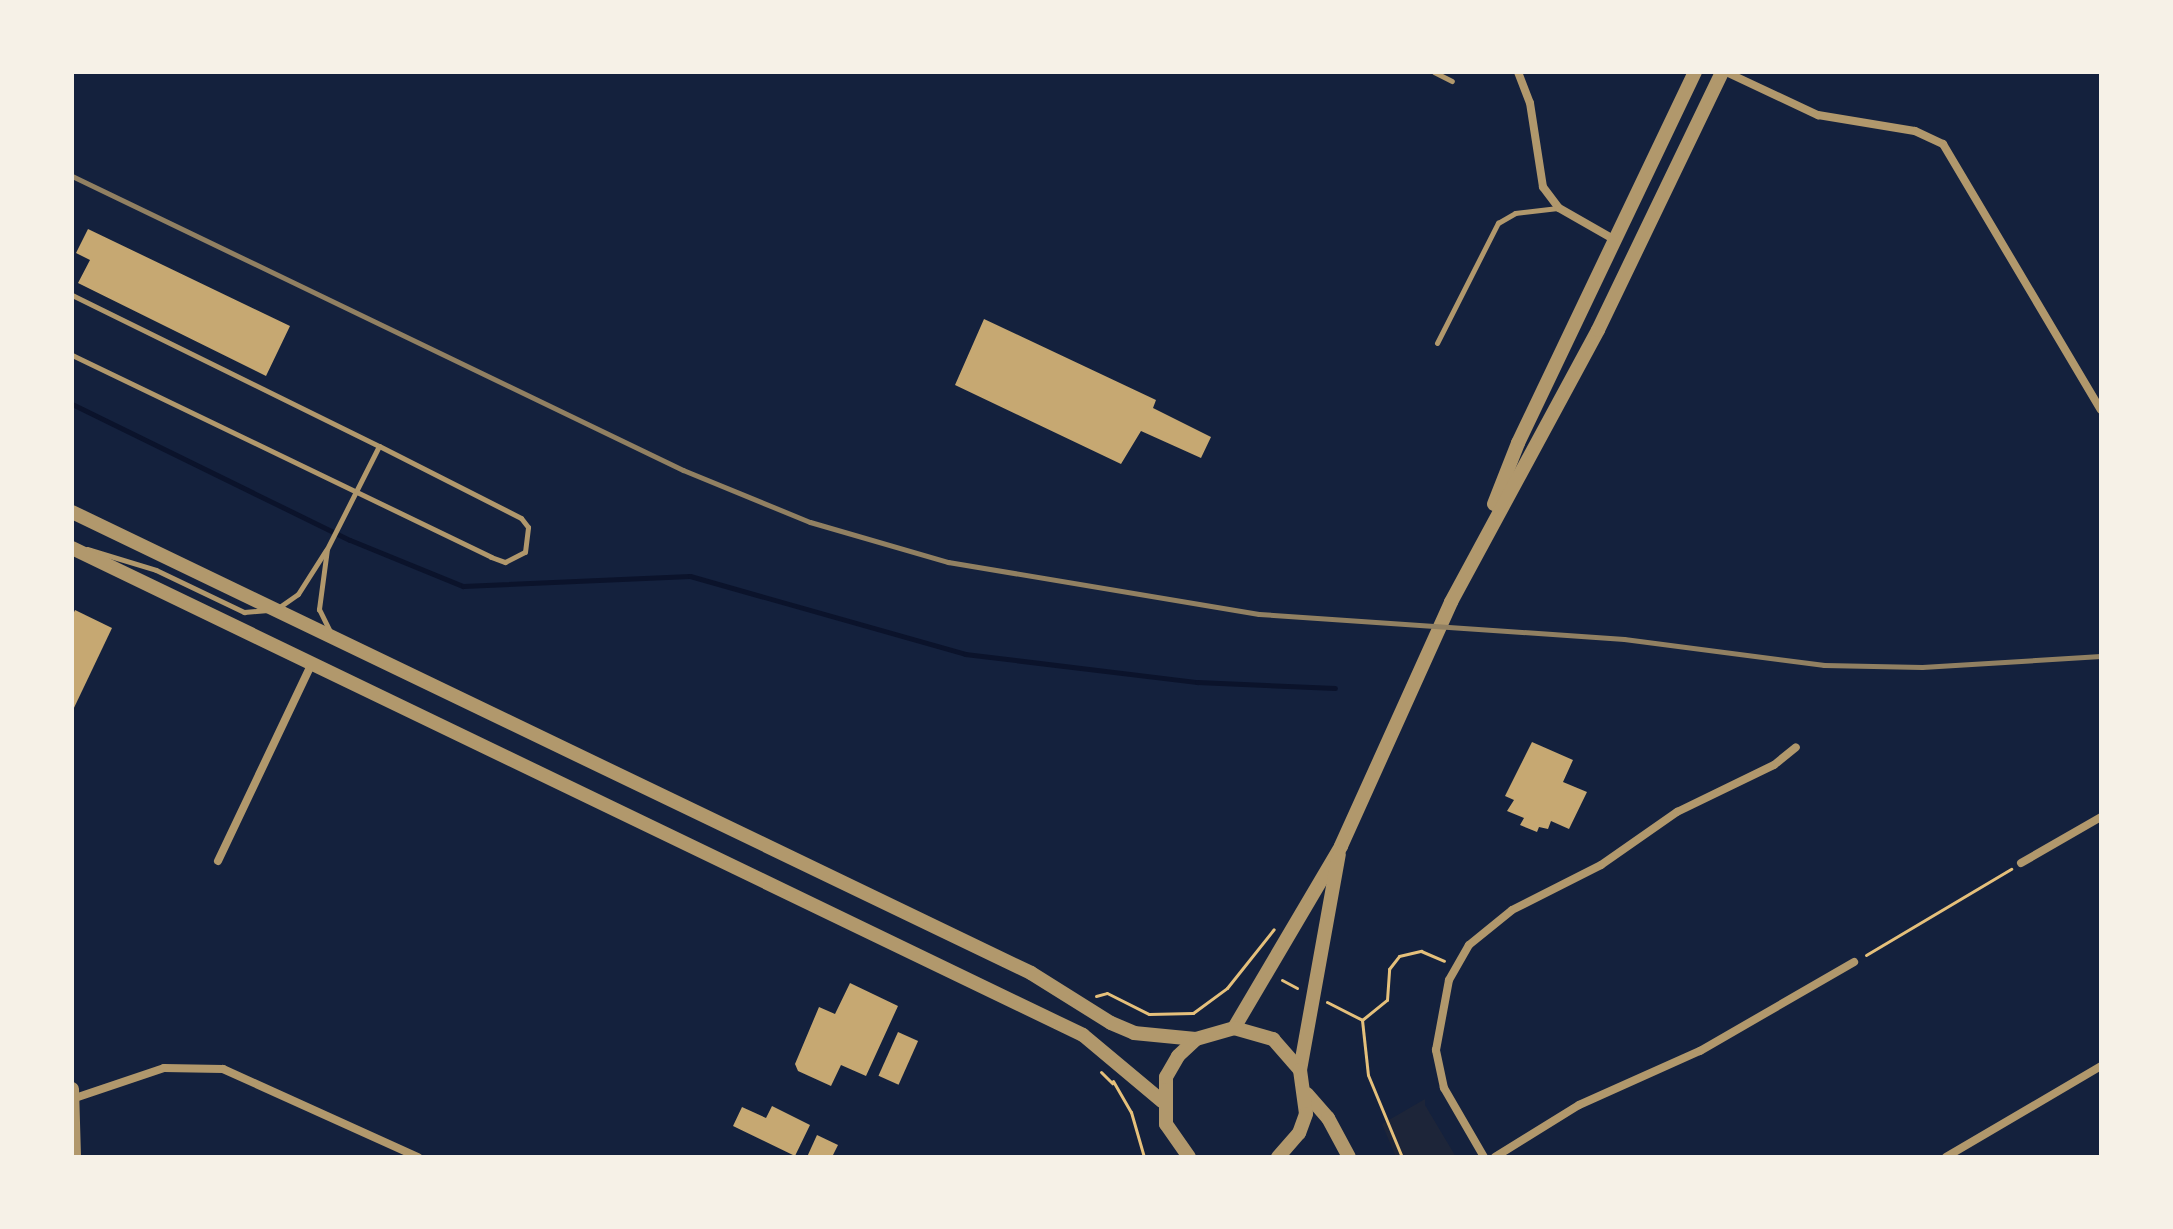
<!DOCTYPE html>
<html>
<head>
<meta charset="utf-8">
<style>
  body { margin:0 }
  #map { position:relative; width:2173px; height:1229px; overflow:hidden; background:#14213d; font-family:"Varela Round",sans-serif }
  div>[style] { position:absolute }
  .green>* { inset:0; background:#1d2539 }
  .stream>* { height:5px; margin:-2.5px; padding:0 2.5px; transform-origin:2.5px; border-radius:2.5px; background:#0b132b }
  .building>* { inset:0; background:#c6a872; transform-origin:0 0 }
  .path>* { height:3px; margin:-1.5px; padding:0 1.5px; transform-origin:1.5px; border-radius:1.5px; background:#e5c07b }
  .service>* { height:5px; margin:-2.5px; padding:0 2.5px; transform-origin:2.5px; border-radius:2.5px; background:#b1986c }
  .minor>* { height:8px; margin:-4px; padding:0 4px; transform-origin:4px; border-radius:4px; background:#b1986c }
  .tertiary>* { height:14px; margin:-7px; padding:0 7px; transform-origin:7px; border-radius:7px; background:#b1986c }
  .rail>* { height:5px; margin:-2.5px; padding:0 2.5px; transform-origin:2.5px; border-radius:2.5px; background:#918062 }
  span { translate:-50% -50%; white-space:nowrap; text-align:center; line-height:1.15; -webkit-text-stroke:6px #f6f1e7; paint-order:stroke }
  .frame { position:absolute; inset:0; border:74px solid #f6f1e7; pointer-events:none }
</style>
</head>
<body>
<div id="map">
  <div class="green">
    <div style="clip-path:polygon(1425px 1099px,1425px 1105px,1456px 1157px,1396px 1157px,1382px 1124px)"></div>
  </div>
  <div class="stream">
    <div style="left:72px;top:404px;width:309px;rotate:26.1deg"></div>
    <div style="left:350px;top:540px;width:122px;rotate:22.2deg"></div>
    <div style="left:463px;top:586px;width:227px;rotate:-2.5deg"></div>
    <div style="left:690px;top:576px;width:286px;rotate:15.8deg"></div>
    <div style="left:965px;top:654px;width:234px;rotate:6.9deg"></div>
    <div style="left:1197px;top:682px;width:138px;rotate:2.5deg"></div>
  </div>
  <div class="building">
    <div style="clip-path:polygon(88px 229px,290px 326px,266px 376px,78px 283px,90px 260px,76px 253px)"></div>
    <div style="clip-path:polygon(984px 319px,1156px 400px,1153px 408px,1211px 437px,1201px 458px,1141px 431px,1121px 464px,955px 385px)"></div>
    <div style="clip-path:polygon(75px 610px,112px 628px,72px 712px,72px 617px)"></div>
    <div style="clip-path:polygon(1532px 742px,1573px 760px,1563px 782px,1587px 792px,1569px 829px,1551px 821px,1548px 829px,1539px 827px,1537px 832px,1520px 825px,1524px 818px,1507px 811px,1514px 800px,1505px 796px)"></div>
    <div style="clip-path:polygon(850px 983px,898px 1006px,866px 1076px,841px 1065px,831px 1086px,798px 1071px,795px 1064px,819px 1007px,835px 1014px)"></div>
    <div style="left:898px;top:1032px;width:22px;height:48px;rotate:24deg"></div>
    <div style="clip-path:polygon(772px 1106px,810px 1125px,795px 1156px,733px 1126px,742px 1107px,766px 1118px)"></div>
    <div style="clip-path:polygon(817px 1135px,838px 1145px,832px 1157px,807px 1157px)"></div>
  </div>
  <div class="path">
    <div style="left:1866px;top:955px;width:169px;rotate:-30.7deg"></div>
    <div style="left:1282px;top:980px;width:17px;rotate:28deg"></div>
    <div style="left:1096px;top:996px;width:11px;rotate:-15deg"></div>
    <div style="left:1107px;top:993px;width:47px;rotate:26.6deg"></div>
    <div style="left:1149px;top:1014px;width:44px;rotate:-1.3deg"></div>
    <div style="left:1193px;top:1013px;width:42px;rotate:-36.3deg"></div>
    <div style="left:1227px;top:988px;width:75px;rotate:-51.5deg"></div>
    <div style="left:1327px;top:1002px;width:39px;rotate:27deg"></div>
    <div style="left:1362px;top:1020px;width:55px;rotate:83.8deg"></div>
    <div style="left:1368px;top:1075px;width:89px;rotate:67.5deg"></div>
    <div style="left:1362px;top:1020px;width:32px;rotate:-39deg"></div>
    <div style="left:1387px;top:1000px;width:31px;rotate:-86deg"></div>
    <div style="left:1389px;top:969px;width:16px;rotate:-52deg"></div>
    <div style="left:1399px;top:956px;width:23px;rotate:-13deg"></div>
    <div style="left:1421px;top:951px;width:25px;rotate:23deg"></div>
    <div style="left:1101px;top:1072px;width:16px;rotate:45deg"></div>
    <div style="left:1113px;top:1081px;width:36px;rotate:60deg"></div>
    <div style="left:1131px;top:1112px;width:47px;rotate:73.9deg"></div>
  </div>
  <div class="service">
    <div style="left:1434px;top:72px;width:20px;rotate:27deg"></div>
    <div style="left:72px;top:295px;width:342px;rotate:26.2deg"></div>
    <div style="left:379px;top:446px;width:115px;rotate:116.8deg"></div>
    <div style="left:327px;top:549px;width:61px;rotate:97.6deg"></div>
    <div style="left:319px;top:609px;width:25px;rotate:64deg"></div>
    <div style="left:1437px;top:343px;width:135px;rotate:-63.1deg"></div>
    <div style="left:1498px;top:223px;width:20px;rotate:-30deg"></div>
    <div style="left:1515px;top:213px;width:43px;rotate:-6.6deg"></div>
    <div style="left:72px;top:355px;width:465px;rotate:25.7deg"></div>
    <div style="left:491px;top:557px;width:15px;rotate:20deg"></div>
    <div style="left:505px;top:562px;width:22px;rotate:-27deg"></div>
    <div style="left:525px;top:552px;width:25px;rotate:-83deg"></div>
    <div style="left:528px;top:527px;width:11px;rotate:-128deg"></div>
    <div style="left:521px;top:518px;width:159px;rotate:-153.1deg"></div>
    <div style="left:87px;top:549px;width:72px;rotate:16.9deg"></div>
    <div style="left:156px;top:570px;width:98px;rotate:25.5deg"></div>
    <div style="left:244px;top:612px;width:24px;rotate:-5deg"></div>
    <div style="left:278px;top:608px;width:24px;rotate:-35deg"></div>
    <div style="left:298px;top:594px;width:52px;rotate:-57.5deg"></div>
  </div>
  <div class="minor">
    <div style="left:1518px;top:72px;width:33px;rotate:69deg"></div>
    <div style="left:1530px;top:103px;width:85px;rotate:81.2deg"></div>
    <div style="left:1543px;top:187px;width:26px;rotate:53deg"></div>
    <div style="left:1559px;top:208px;width:64px;rotate:29.7deg"></div>
    <div style="left:1726px;top:72px;width:102px;rotate:25.1deg"></div>
    <div style="left:1818px;top:115px;width:98px;rotate:9.4deg"></div>
    <div style="left:1915px;top:131px;width:31px;rotate:25deg"></div>
    <div style="left:1943px;top:144px;width:309px;rotate:59.3deg"></div>
    <div style="left:218px;top:861px;width:217px;rotate:-64.6deg"></div>
    <div style="left:2021px;top:863px;width:92px;rotate:-29.9deg"></div>
    <div style="left:75px;top:1098px;width:94px;rotate:-18.6deg"></div>
    <div style="left:164px;top:1068px;width:59px;rotate:1deg"></div>
    <div style="left:223px;top:1069px;width:214px;rotate:24.3deg"></div>
    <div style="left:1484px;top:1157px;width:80px;rotate:-120.1deg"></div>
    <div style="left:1444px;top:1088px;width:39px;rotate:-102deg"></div>
    <div style="left:1436px;top:1050px;width:71px;rotate:-79.5deg"></div>
    <div style="left:1449px;top:980px;width:40px;rotate:-60.3deg"></div>
    <div style="left:1469px;top:945px;width:55px;rotate:-39.1deg"></div>
    <div style="left:1512px;top:910px;width:100px;rotate:-26.8deg"></div>
    <div style="left:1601px;top:865px;width:93px;rotate:-34.9deg"></div>
    <div style="left:1677px;top:812px;width:108px;rotate:-25.9deg"></div>
    <div style="left:1774px;top:765px;width:28px;rotate:-39deg"></div>
    <div style="left:1495px;top:1157px;width:99px;rotate:-31.8deg"></div>
    <div style="left:1579px;top:1105px;width:133px;rotate:-24.1deg"></div>
    <div style="left:1700px;top:1051px;width:178px;rotate:-30deg"></div>
    <div style="left:1946px;top:1157px;width:180px;rotate:-30.4deg"></div>
  </div>
  <div class="tertiary">
    <div style="left:1494px;top:504px;width:66px;rotate:-68.5deg"></div>
    <div style="left:1518px;top:443px;width:411px;rotate:-64.5deg"></div>
    <div style="left:72px;top:512px;width:1064px;rotate:25.67deg"></div>
    <div style="left:1031px;top:973px;width:94px;rotate:32deg"></div>
    <div style="left:1111px;top:1023px;width:25px;rotate:23deg"></div>
    <div style="left:1134px;top:1033px;width:62px;rotate:5.5deg"></div>
    <div style="left:72px;top:548px;width:1122px;rotate:25.72deg"></div>
    <div style="left:1083px;top:1035px;width:103px;rotate:39.9deg"></div>
    <div style="left:1234px;top:1028px;width:211px;rotate:-59.5deg"></div>
    <div style="left:1341px;top:846px;width:268px;rotate:-65.7deg"></div>
    <div style="left:1451px;top:602px;width:309px;rotate:-61.6deg"></div>
    <div style="left:1598px;top:330px;width:286px;rotate:-64.3deg"></div>
    <div style="left:1300px;top:1070px;width:219px;rotate:-79.8deg"></div>
    <div style="left:72px;top:1089px;width:68px;rotate:88.3deg"></div>
    <div style="left:1307px;top:1094px;width:32px;rotate:49deg"></div>
    <div style="left:1328px;top:1118px;width:44px;rotate:61.7deg"></div>
    <div style="left:1189px;top:1157px;width:40px;rotate:-124.9deg"></div>
    <div style="left:1166px;top:1124px;width:47px;rotate:-90deg"></div>
    <div style="left:1166px;top:1077px;width:24px;rotate:-60deg"></div>
    <div style="left:1178px;top:1056px;width:25px;rotate:-43deg"></div>
    <div style="left:1196px;top:1039px;width:40px;rotate:-16deg"></div>
    <div style="left:1234px;top:1028px;width:41px;rotate:15.8deg"></div>
    <div style="left:1273px;top:1039px;width:41px;rotate:48.9deg"></div>
    <div style="left:1300px;top:1070px;width:44px;rotate:82.2deg"></div>
    <div style="left:1306px;top:1114px;width:20px;rotate:110deg"></div>
    <div style="left:1299px;top:1133px;width:32px;rotate:131deg"></div>
  </div>
  <div class="rail">
    <div style="left:72px;top:176px;width:678px;rotate:25.7deg"></div>
    <div style="left:683px;top:470px;width:137px;rotate:22.3deg"></div>
    <div style="left:810px;top:522px;width:144px;rotate:16.2deg"></div>
    <div style="left:948px;top:562px;width:315px;rotate:9.5deg"></div>
    <div style="left:1259px;top:614px;width:366px;rotate:3.9deg"></div>
    <div style="left:1624px;top:639px;width:202px;rotate:7.4deg"></div>
    <div style="left:1824px;top:665px;width:98px;rotate:1.2deg"></div>
    <div style="left:1922px;top:667px;width:179px;rotate:-3.5deg"></div>
  </div>
  <div class="frame"></div>
</div>
</body>
</html>
